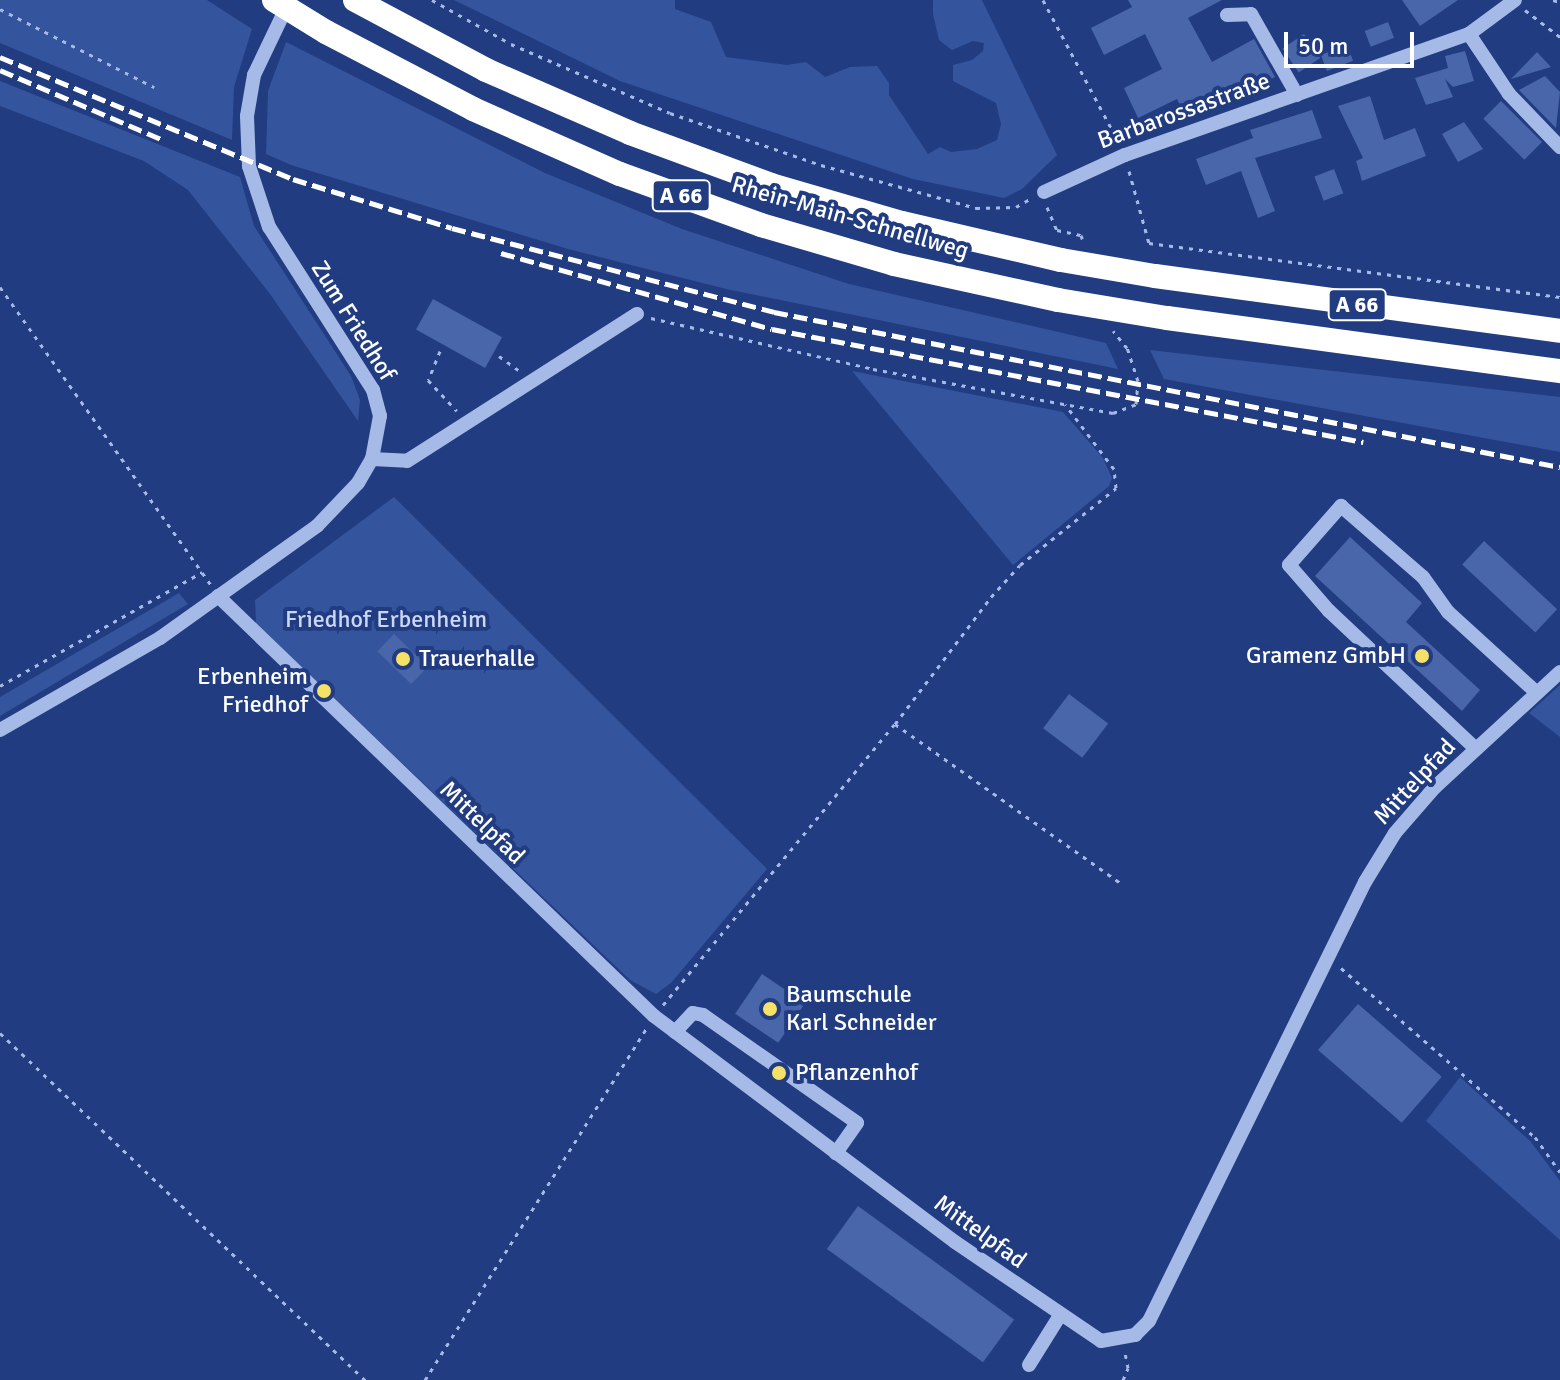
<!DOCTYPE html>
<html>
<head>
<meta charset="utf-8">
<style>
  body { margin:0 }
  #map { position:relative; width:1560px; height:1380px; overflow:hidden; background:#213c80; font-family:Signika,sans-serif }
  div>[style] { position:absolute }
  .green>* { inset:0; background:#34549e }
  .building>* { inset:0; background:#4966aa; transform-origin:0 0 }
  .path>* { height:3px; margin-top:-1.5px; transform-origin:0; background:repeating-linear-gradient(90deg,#a6bae8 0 4px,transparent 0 10px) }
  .minor>* { height:14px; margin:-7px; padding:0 7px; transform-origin:7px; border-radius:7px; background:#a6bae8 }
  .highway>* { height:24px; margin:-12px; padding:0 12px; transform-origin:12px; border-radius:12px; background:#fff }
  .rail>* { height:5px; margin-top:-2.5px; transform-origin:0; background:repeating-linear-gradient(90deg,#fff 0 14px,transparent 0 20px) }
  .highway-bridge>* { height:24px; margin:-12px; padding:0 12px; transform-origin:12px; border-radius:12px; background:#fff }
  .dots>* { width:22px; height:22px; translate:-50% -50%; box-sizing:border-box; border:4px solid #213c80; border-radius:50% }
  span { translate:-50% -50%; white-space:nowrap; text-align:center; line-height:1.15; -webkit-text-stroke:8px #213c80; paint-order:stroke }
  .shield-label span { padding:2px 6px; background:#213c80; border:2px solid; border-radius:6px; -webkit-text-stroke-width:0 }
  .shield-label { font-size:22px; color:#fff; font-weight:700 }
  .street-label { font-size:24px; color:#fff }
  .park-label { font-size:24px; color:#cad7f6 }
  .poi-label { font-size:24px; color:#fff }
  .right { translate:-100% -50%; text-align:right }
  .left { translate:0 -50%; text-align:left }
  .scale { position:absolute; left:1284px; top:32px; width:130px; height:36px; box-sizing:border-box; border:4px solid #fff; border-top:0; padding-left:10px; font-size:24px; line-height:28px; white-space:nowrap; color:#fff; -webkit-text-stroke:6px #213c80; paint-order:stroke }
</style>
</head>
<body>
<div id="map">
  <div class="green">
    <div style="clip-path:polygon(0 0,207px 0,252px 29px,234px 87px,232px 140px,0 43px)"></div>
    <div style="clip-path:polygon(454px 0,675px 0,675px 9px,711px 22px,726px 57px,787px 65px,806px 62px,825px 77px,850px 67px,877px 66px,889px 83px,889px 95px,928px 154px,940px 147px,951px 152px,977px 149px,997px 140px,1001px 124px,996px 103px,953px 81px,953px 65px,972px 60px,983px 51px,984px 43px,973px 41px,952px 50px,939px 40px,933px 14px,933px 0,982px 0,1057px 155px,1022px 189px,1004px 198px,913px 179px,620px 81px)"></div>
    <div style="clip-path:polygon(286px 42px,545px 173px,682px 229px,849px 284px,1106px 343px,1118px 369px,726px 289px,568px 249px,291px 165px,266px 154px,268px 91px)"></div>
    <div style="clip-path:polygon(0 81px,240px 177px,254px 226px,351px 376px,360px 400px,358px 421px,270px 294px,188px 190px,144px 161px,0 106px)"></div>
    <div style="clip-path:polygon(1150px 350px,1560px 397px,1560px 452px,1164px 379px)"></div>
    <div style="clip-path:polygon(852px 371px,1063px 412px,1103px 458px,1112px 478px,1109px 486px,1013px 565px)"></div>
    <div style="clip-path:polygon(394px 497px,767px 869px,671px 983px,656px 994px,630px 980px,256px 624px,255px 600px)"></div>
    <div style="clip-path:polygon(179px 593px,188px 604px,0 716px,0 697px)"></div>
    <div style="clip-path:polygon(1560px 685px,1560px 737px,1529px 713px)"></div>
    <div style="clip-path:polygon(1460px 1077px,1531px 1142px,1560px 1181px,1560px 1240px,1426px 1121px)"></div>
  </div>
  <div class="building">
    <div style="clip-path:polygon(1128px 0,1222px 0,1188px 18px,1212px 62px,1254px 39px,1275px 77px,1187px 120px,1177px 99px,1138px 118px,1124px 88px,1162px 69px,1145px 34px,1104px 55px,1091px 28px,1132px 7px)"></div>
    <div style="clip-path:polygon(1402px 0,1458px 0,1420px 26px)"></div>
    <div style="left:1388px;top:22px;width:17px;height:25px;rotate:69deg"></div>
    <div style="left:1304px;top:34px;width:29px;height:26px;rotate:56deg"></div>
    <div style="left:1347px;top:45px;width:17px;height:28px;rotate:69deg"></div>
    <div style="clip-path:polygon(1465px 51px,1474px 81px,1453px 87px,1445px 79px,1453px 97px,1426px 105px,1415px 78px,1448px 68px,1445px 56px)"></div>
    <div style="clip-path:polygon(1537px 52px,1551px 67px,1511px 79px)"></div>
    <div style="clip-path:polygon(1545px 76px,1560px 92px,1556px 128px,1519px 90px)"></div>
    <div style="clip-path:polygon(1370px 96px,1384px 140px,1415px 128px,1426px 156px,1362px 181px,1356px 161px,1363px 158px,1338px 106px)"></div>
    <div style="left:1501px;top:101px;width:58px;height:25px;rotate:45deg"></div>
    <div style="clip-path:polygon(1312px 110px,1322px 138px,1255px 158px,1275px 211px,1258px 218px,1241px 171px,1206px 185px,1196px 159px,1253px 138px,1250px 130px)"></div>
    <div style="clip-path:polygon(1464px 122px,1483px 149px,1458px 162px,1442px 134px)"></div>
    <div style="left:1334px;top:169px;width:26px;height:21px;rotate:69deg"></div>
    <div style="left:433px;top:299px;width:79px;height:35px;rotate:29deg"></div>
    <div style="clip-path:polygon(1350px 537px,1422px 603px,1406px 622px,1480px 690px,1462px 711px,1315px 576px)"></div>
    <div style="left:1484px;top:541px;width:100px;height:32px;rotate:43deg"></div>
    <div style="left:394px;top:634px;width:47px;height:24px;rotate:44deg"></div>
    <div style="left:1069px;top:694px;width:49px;height:43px;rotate:37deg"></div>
    <div style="left:762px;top:974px;width:52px;height:48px;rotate:34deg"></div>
    <div style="left:1358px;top:1004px;width:111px;height:61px;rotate:41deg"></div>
    <div style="left:858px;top:1206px;width:193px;height:53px;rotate:36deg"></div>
  </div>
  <div class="path">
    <div style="left:432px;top:0;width:90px;rotate:29.1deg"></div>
    <div style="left:511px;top:44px;width:173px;rotate:23.5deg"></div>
    <div style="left:670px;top:113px;width:160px;rotate:19deg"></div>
    <div style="left:821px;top:165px;width:161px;rotate:15.5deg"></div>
    <div style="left:976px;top:208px;width:40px;rotate:-1.4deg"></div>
    <div style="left:1016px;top:207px;width:16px;rotate:-30deg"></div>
    <div style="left:1043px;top:0;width:160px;rotate:62deg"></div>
    <div style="left:1553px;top:0;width:7px;rotate:16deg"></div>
    <div style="left:0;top:9px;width:173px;rotate:26.9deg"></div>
    <div style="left:1525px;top:10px;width:44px;rotate:37.6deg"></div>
    <div style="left:1129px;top:171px;width:75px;rotate:74.5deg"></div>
    <div style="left:1149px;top:243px;width:415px;rotate:7.5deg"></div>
    <div style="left:1047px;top:207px;width:25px;rotate:67deg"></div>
    <div style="left:1057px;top:230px;width:25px;rotate:12deg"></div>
    <div style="left:1081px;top:235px;width:9px;rotate:72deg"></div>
    <div style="left:0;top:287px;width:364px;rotate:54.7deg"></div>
    <div style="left:651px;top:318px;width:228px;rotate:12.9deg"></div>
    <div style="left:873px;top:369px;width:244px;rotate:10.4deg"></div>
    <div style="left:1113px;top:413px;width:25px;rotate:-21deg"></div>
    <div style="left:1136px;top:404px;width:23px;rotate:-85deg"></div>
    <div style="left:1138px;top:381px;width:35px;rotate:-108deg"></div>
    <div style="left:1127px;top:348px;width:22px;rotate:-129deg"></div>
    <div style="left:440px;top:351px;width:31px;rotate:112deg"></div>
    <div style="left:428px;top:380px;width:42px;rotate:46.9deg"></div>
    <div style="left:499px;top:356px;width:24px;rotate:36deg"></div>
    <div style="left:0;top:686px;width:232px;rotate:-29.4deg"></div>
    <div style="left:895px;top:724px;width:279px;rotate:35.2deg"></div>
    <div style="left:1341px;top:968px;width:257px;rotate:41.1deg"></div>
    <div style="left:1535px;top:1137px;width:43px;rotate:54.5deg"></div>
    <div style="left:663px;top:1005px;width:364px;rotate:-50.5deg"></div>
    <div style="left:895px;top:724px;width:159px;rotate:-52.9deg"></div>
    <div style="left:991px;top:597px;width:43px;rotate:-47.8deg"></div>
    <div style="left:1020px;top:565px;width:123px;rotate:-38.7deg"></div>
    <div style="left:1116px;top:488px;width:19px;rotate:-96deg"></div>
    <div style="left:1114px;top:469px;width:81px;rotate:-127deg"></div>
    <div style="left:0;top:1033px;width:504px;rotate:43.55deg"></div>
    <div style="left:425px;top:1380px;width:416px;rotate:-57.8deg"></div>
    <div style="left:1123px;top:1380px;width:13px;rotate:-67deg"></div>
    <div style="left:1128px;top:1368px;width:15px;rotate:-101deg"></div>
  </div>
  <div class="minor">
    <div style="left:1227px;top:15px;width:24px;rotate:-2deg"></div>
    <div style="left:1251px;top:14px;width:93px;rotate:60.4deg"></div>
    <div style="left:1469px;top:34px;width:72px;rotate:56.3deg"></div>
    <div style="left:1509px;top:94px;width:74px;rotate:46.1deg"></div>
    <div style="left:1044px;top:192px;width:89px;rotate:-24.6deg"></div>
    <div style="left:1125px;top:155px;width:365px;rotate:-19.4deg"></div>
    <div style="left:1469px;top:34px;width:57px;rotate:-36.5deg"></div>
    <div style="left:372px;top:459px;width:35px;rotate:3deg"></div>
    <div style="left:407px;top:461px;width:273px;rotate:-32.6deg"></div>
    <div style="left:218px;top:596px;width:605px;rotate:43.93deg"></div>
    <div style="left:654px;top:1016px;width:376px;rotate:36.9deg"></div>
    <div style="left:955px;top:1242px;width:176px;rotate:34.1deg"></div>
    <div style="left:1101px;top:1341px;width:35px;rotate:-10deg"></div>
    <div style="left:1135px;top:1335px;width:20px;rotate:-45deg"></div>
    <div style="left:1149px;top:1321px;width:489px;rotate:-63.8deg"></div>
    <div style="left:1365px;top:882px;width:57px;rotate:-58.5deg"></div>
    <div style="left:1395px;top:833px;width:61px;rotate:-49deg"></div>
    <div style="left:1435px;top:787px;width:170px;rotate:-42.6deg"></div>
    <div style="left:0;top:730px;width:185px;rotate:-29.9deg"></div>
    <div style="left:160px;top:638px;width:193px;rotate:-35.5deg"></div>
    <div style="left:317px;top:526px;width:59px;rotate:-46.4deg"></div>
    <div style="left:358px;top:483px;width:28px;rotate:-60deg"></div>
    <div style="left:372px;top:459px;width:44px;rotate:-79.5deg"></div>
    <div style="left:380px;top:416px;width:27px;rotate:-105deg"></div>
    <div style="left:373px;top:390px;width:193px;rotate:-122.5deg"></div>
    <div style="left:269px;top:227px;width:64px;rotate:-108.2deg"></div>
    <div style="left:249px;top:166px;width:50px;rotate:-92.3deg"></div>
    <div style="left:247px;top:116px;width:42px;rotate:-80.3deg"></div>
    <div style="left:254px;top:75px;width:79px;rotate:-64.4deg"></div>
    <div style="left:1476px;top:749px;width:202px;rotate:-136.8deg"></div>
    <div style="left:1329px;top:611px;width:61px;rotate:-131deg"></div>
    <div style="left:1289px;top:565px;width:79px;rotate:-48.6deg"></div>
    <div style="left:1341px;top:506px;width:108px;rotate:40.9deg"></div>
    <div style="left:1423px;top:577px;width:43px;rotate:54.5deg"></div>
    <div style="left:1448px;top:612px;width:120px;rotate:42.3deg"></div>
    <div style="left:675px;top:1032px;width:26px;rotate:-47deg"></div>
    <div style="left:693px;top:1013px;width:10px;rotate:11deg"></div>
    <div style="left:703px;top:1015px;width:188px;rotate:35deg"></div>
    <div style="left:857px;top:1123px;width:37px;rotate:125deg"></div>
    <div style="left:1029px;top:1365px;width:57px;rotate:-58deg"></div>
  </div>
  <div class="highway">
    <div style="left:355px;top:0;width:149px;rotate:28.1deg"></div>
    <div style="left:486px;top:70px;width:157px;rotate:23.6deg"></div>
    <div style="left:630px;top:133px;width:150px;rotate:20.2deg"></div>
    <div style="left:771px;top:185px;width:136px;rotate:16.2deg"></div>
    <div style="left:902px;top:223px;width:163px;rotate:13.1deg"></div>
    <div style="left:326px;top:32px;width:166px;rotate:27.6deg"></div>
    <div style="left:473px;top:109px;width:161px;rotate:23.9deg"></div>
    <div style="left:620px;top:174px;width:150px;rotate:19.9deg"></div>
    <div style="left:761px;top:225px;width:139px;rotate:16.3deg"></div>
    <div style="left:894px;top:264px;width:168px;rotate:12.4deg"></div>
    <div style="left:1155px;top:276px;width:409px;rotate:7.7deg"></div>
    <div style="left:1167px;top:318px;width:397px;rotate:7.7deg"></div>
  </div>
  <div class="rail">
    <div style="left:0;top:57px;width:317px;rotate:22.6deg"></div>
    <div style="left:293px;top:179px;width:166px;rotate:17.1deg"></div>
    <div style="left:452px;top:228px;width:333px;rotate:14.6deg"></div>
    <div style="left:774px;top:312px;width:801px;rotate:11.16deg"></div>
    <div style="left:0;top:70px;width:177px;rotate:23.2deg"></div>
    <div style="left:501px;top:253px;width:281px;rotate:15.7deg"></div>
    <div style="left:772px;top:329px;width:602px;rotate:10.82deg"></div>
  </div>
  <div class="highway-bridge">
    <div style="left:274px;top:0;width:61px;rotate:31.6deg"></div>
    <div style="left:1061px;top:260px;width:95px;rotate:9.7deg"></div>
    <div style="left:1058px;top:300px;width:110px;rotate:9.4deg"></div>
  </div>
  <div class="dots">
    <div style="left:1422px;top:656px;background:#f5e167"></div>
    <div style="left:403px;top:659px;background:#f5e167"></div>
    <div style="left:324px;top:691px;background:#f5e167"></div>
    <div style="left:770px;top:1009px;background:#f5e167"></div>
    <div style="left:779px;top:1073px;background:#f5e167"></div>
  </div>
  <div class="shield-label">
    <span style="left:681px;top:196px">A 66</span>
    <span style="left:1357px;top:305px">A 66</span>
  </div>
  <div class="street-label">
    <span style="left:1184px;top:111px;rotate:-20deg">Barbarossastraße</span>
    <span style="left:850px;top:218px;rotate:16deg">Rhein-Main-Schnellweg</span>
    <span style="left:353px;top:321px;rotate:58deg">Zum Friedhof</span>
    <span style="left:1415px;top:782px;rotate:-47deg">Mittelpfad</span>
    <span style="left:482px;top:823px;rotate:44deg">Mittelpfad</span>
    <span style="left:980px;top:1232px;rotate:36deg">Mittelpfad</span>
  </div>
  <div class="park-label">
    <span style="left:386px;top:620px">Friedhof Erbenheim</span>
  </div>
  <div class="poi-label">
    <span class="right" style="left:1406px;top:656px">Gramenz GmbH</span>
    <span class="left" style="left:419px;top:659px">Trauerhalle</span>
    <span class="right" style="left:308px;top:691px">Erbenheim<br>Friedhof</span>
    <span class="left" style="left:786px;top:1009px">Baumschule<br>Karl Schneider</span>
    <span class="left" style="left:795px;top:1073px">Pflanzenhof</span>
  </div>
  <div class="scale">50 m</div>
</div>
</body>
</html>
